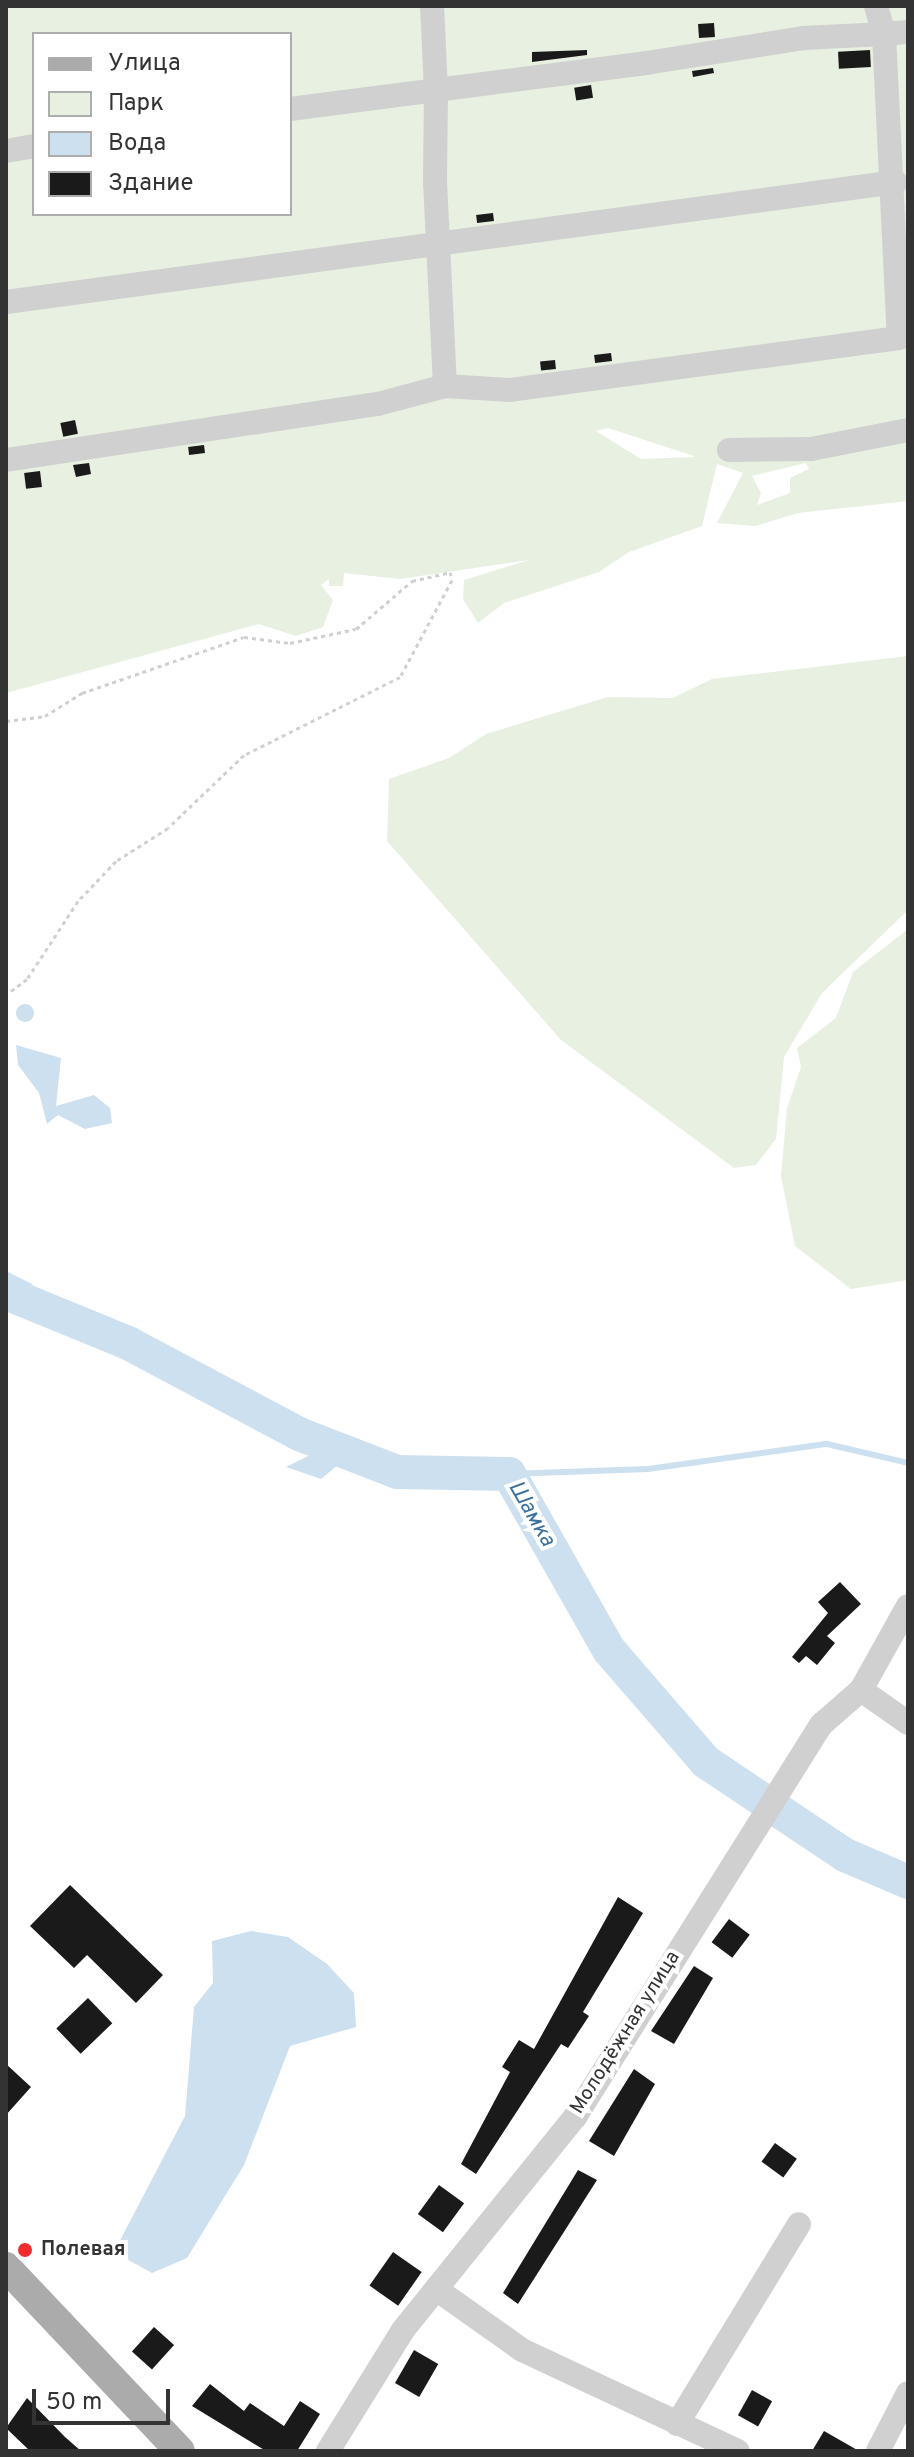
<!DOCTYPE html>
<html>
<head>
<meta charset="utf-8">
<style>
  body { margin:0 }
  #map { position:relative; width:914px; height:2457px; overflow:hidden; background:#fff; font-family:Overpass,sans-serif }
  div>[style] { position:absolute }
  .green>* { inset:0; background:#e8f0e1 }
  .water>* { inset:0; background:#cde0f0 }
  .round { border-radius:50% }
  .stream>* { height:6px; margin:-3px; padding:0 3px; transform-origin:3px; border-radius:3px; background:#cde0f0 }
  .river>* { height:34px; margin:-17px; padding:0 17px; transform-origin:17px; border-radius:17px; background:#cde0f0 }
  .building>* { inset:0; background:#1a1a1a; transform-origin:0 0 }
  .path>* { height:3px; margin-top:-1.5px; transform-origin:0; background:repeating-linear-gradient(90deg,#d0d0d0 0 4px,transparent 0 8px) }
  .minor>* { height:24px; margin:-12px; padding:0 12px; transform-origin:12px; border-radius:12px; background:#d0d0d0 }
  .major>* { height:30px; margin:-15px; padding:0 15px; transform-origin:15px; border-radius:15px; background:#ababab }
  .dots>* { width:22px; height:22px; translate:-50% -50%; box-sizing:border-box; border:4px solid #fff; border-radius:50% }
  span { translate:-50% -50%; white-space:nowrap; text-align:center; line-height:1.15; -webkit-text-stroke:8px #fff; paint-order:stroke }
  .street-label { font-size:20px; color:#333 }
  .poi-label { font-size:20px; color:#333; font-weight:700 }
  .left { translate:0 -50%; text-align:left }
  .water-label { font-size:22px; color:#39709d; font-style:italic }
  .frame { position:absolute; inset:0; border:8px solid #333; pointer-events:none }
  .legend { position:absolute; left:32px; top:32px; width:260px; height:184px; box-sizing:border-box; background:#fff; border:2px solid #adadad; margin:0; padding:10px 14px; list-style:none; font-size:24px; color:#333 }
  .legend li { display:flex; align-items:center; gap:16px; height:40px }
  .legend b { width:40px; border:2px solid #adadad }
  .scale { position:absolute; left:32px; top:2389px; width:138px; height:36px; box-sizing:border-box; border:4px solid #333; border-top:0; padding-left:10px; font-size:24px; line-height:28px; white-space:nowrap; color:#333; -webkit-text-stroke:6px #fff; paint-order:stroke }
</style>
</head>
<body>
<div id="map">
  <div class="green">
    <div style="clip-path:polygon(evenodd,6px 6px,908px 6px,908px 501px,798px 513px,755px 526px,717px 523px,743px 473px,717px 464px,702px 526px,629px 552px,599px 572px,504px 603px,478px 623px,463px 599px,464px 580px,529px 560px,400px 579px,344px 573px,343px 586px,329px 586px,329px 579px,321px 585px,333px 600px,323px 627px,296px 636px,259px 624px,6px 693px,6px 6px,34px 34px,290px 34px,290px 214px,34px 214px,34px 34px,6px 6px,608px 428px,694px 456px,694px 457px,641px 459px,596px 431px,608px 428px,6px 6px,806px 463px,809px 469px,790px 478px,790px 493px,757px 505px,761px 493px,752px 476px,806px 463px)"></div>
    <div style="clip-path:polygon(908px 656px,908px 910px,822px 993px,784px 1057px,776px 1139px,756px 1165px,734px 1168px,561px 1040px,387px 841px,389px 779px,449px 758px,486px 734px,608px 697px,673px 698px,712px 679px)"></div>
    <div style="clip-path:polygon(908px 929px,908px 1280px,851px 1289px,795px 1246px,781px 1176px,787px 1108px,801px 1067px,797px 1048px,836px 1018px,853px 972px)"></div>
  </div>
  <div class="water">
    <div class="round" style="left:16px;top:1004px;width:18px;height:18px"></div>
    <div style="clip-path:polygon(16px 1045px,61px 1058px,56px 1106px,94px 1095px,110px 1108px,112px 1123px,85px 1129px,58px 1115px,47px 1124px,39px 1093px,18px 1065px)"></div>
    <div style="clip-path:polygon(6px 1271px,32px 1284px,39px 1303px,18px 1297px)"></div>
    <div style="clip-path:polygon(346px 1444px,356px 1450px,321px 1479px,286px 1467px,316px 1452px,335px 1456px)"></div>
    <div style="clip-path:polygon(251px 1931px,288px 1937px,327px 1964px,354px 1993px,356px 2027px,290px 2046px,244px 2165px,187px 2258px,152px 2273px,114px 2252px,185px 2116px,194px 2007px,213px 1983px,212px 1941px)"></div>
  </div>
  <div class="stream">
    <div style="left:509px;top:1474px;width:139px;rotate:-2.1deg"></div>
    <div style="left:648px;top:1469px;width:181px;rotate:-8deg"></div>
    <div style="left:827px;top:1444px;width:83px;rotate:13.2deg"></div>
  </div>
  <div class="river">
    <div style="left:6px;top:1293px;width:132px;rotate:22.3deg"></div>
    <div style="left:128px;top:1343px;width:194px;rotate:28deg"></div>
    <div style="left:299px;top:1434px;width:105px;rotate:21.2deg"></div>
    <div style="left:397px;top:1472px;width:112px;rotate:1deg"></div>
    <div style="left:509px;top:1474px;width:202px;rotate:60.4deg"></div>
    <div style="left:609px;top:1650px;width:148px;rotate:49.1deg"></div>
    <div style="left:706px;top:1762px;width:167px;rotate:33.8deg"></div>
    <div style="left:845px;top:1855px;width:69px;rotate:23.2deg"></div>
  </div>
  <div class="building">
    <div style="left:714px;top:23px;width:14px;height:16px;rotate:86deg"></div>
    <div style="clip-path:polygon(587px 50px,587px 55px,532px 62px,532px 52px)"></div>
    <div style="left:870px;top:50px;width:17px;height:32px;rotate:87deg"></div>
    <div style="clip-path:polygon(713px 68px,714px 73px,693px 77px,692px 71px)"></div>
    <div style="left:591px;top:85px;width:13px;height:17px;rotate:81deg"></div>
    <div style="left:493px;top:213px;width:8px;height:17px;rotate:83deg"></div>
    <div style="left:611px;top:353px;width:8px;height:17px;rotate:83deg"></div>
    <div style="left:555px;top:360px;width:9px;height:15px;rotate:84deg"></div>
    <div style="left:75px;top:420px;width:14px;height:15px;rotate:78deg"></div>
    <div style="left:204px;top:445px;width:8px;height:16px;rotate:83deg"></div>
    <div style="clip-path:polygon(89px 463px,91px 474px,76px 477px,73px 465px)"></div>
    <div style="left:40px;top:471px;width:16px;height:16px;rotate:83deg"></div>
    <div style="clip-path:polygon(840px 1582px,861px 1604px,827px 1636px,835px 1643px,817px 1665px,806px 1656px,799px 1663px,792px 1657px,828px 1613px,818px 1602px)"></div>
    <div style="clip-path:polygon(70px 1885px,163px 1975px,136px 2003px,87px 1955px,74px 1968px,30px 1926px)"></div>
    <div style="clip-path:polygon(618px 1897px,643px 1913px,583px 2012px,589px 2016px,568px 2048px,561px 2044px,476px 2174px,461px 2164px,510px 2072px,502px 2067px,519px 2040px,534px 2049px)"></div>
    <div style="left:729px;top:1919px;width:26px;height:29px;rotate:37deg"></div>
    <div style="clip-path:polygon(694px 1966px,713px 1978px,674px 2044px,651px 2031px)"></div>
    <div style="left:88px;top:1998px;width:35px;height:44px;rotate:46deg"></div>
    <div style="clip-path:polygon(6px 2064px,31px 2087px,6px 2115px)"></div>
    <div style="clip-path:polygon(634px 2069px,655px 2084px,614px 2156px,589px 2141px)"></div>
    <div style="left:775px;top:2143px;width:27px;height:23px;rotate:36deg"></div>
    <div style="clip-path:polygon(578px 2170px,597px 2180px,518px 2304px,503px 2293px)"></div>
    <div style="left:439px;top:2185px;width:31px;height:36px;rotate:36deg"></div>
    <div style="left:393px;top:2252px;width:35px;height:41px;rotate:35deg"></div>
    <div style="left:154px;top:2327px;width:27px;height:33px;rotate:42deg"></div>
    <div style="left:414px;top:2350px;width:28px;height:38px;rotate:30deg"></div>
    <div style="clip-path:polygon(210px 2384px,244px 2411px,250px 2403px,284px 2426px,300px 2401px,320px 2414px,297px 2451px,266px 2451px,192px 2406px)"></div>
    <div style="left:752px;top:2390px;width:23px;height:29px;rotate:29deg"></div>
    <div style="clip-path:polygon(27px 2398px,65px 2437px,81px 2451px,30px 2451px,6px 2428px)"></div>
    <div style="clip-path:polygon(824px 2431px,859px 2451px,812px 2451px)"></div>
  </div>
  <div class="path">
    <div style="left:6px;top:721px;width:39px;rotate:-7deg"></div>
    <div style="left:45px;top:716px;width:44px;rotate:-31.9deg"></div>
    <div style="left:82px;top:693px;width:171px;rotate:-19.1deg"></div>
    <div style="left:244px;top:637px;width:46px;rotate:7.4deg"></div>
    <div style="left:290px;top:643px;width:67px;rotate:-12deg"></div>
    <div style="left:356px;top:629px;width:74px;rotate:-40.6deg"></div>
    <div style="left:412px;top:581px;width:39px;rotate:-13deg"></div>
    <div style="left:450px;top:572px;width:8px;rotate:76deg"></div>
    <div style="left:452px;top:580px;width:110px;rotate:118.2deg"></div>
    <div style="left:400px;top:677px;width:174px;rotate:153.4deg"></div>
    <div style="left:244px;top:755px;width:105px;rotate:136.2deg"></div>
    <div style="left:168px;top:828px;width:62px;rotate:147.6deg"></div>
    <div style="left:116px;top:861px;width:55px;rotate:133.5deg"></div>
    <div style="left:78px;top:901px;width:93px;rotate:123.2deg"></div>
    <div style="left:27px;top:979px;width:26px;rotate:143deg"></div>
  </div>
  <div class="minor">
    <div style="left:876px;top:6px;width:29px;rotate:74deg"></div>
    <div style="left:884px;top:34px;width:24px;rotate:-5deg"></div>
    <div style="left:290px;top:109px;width:147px;rotate:-7.4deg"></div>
    <div style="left:436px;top:90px;width:212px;rotate:-7.3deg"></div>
    <div style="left:646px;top:63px;width:159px;rotate:-9deg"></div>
    <div style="left:803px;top:38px;width:81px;rotate:-2.8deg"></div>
    <div style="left:884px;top:34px;width:304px;rotate:87.2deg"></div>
    <div style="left:899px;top:338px;width:392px;rotate:172.4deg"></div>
    <div style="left:510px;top:390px;width:65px;rotate:-176.5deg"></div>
    <div style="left:445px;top:386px;width:203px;rotate:-92.8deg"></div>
    <div style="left:435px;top:183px;width:93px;rotate:-89.4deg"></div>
    <div style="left:436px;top:90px;width:84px;rotate:-92.7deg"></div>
    <div style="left:6px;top:151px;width:28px;rotate:-10deg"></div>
    <div style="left:6px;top:302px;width:898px;rotate:-7.68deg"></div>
    <div style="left:729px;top:450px;width:82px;rotate:-0.7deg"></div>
    <div style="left:811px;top:449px;width:99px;rotate:-11.1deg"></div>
    <div style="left:6px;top:460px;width:376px;rotate:-8.6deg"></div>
    <div style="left:378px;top:404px;width:69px;rotate:-15deg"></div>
    <div style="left:861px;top:1690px;width:57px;rotate:35.1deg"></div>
    <div style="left:436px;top:2289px;width:105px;rotate:35.3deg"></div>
    <div style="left:522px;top:2350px;width:238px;rotate:25.1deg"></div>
    <div style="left:677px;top:2424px;width:234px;rotate:-58.6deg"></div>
    <div style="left:328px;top:2451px;width:142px;rotate:-58.2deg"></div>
    <div style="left:403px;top:2330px;width:274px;rotate:-51.1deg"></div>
    <div style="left:575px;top:2117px;width:464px;rotate:-57.9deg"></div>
    <div style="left:822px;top:1724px;width:52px;rotate:-41.1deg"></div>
    <div style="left:861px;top:1690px;width:96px;rotate:-60.8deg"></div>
    <div style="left:878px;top:2451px;width:65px;rotate:-62.7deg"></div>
  </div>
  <div class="major">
    <div style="left:6px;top:2267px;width:253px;rotate:46.6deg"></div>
  </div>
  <div class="dots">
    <div style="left:25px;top:2250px;background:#f22c2e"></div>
  </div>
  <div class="street-label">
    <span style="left:626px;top:2033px;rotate:-58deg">Молодёжная улица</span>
  </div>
  <div class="poi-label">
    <span class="left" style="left:41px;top:2250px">Полевая</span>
  </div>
  <div class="water-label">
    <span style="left:531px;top:1514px;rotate:60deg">Шамка</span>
  </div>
  <div class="frame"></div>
  <ul class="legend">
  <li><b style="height:10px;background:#ababab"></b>Улица</li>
  <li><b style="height:22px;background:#e8f0e1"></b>Парк</li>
  <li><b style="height:22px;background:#cde0f0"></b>Вода</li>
  <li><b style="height:22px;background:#1a1a1a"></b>Здание</li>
  </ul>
  <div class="scale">50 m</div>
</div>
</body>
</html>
